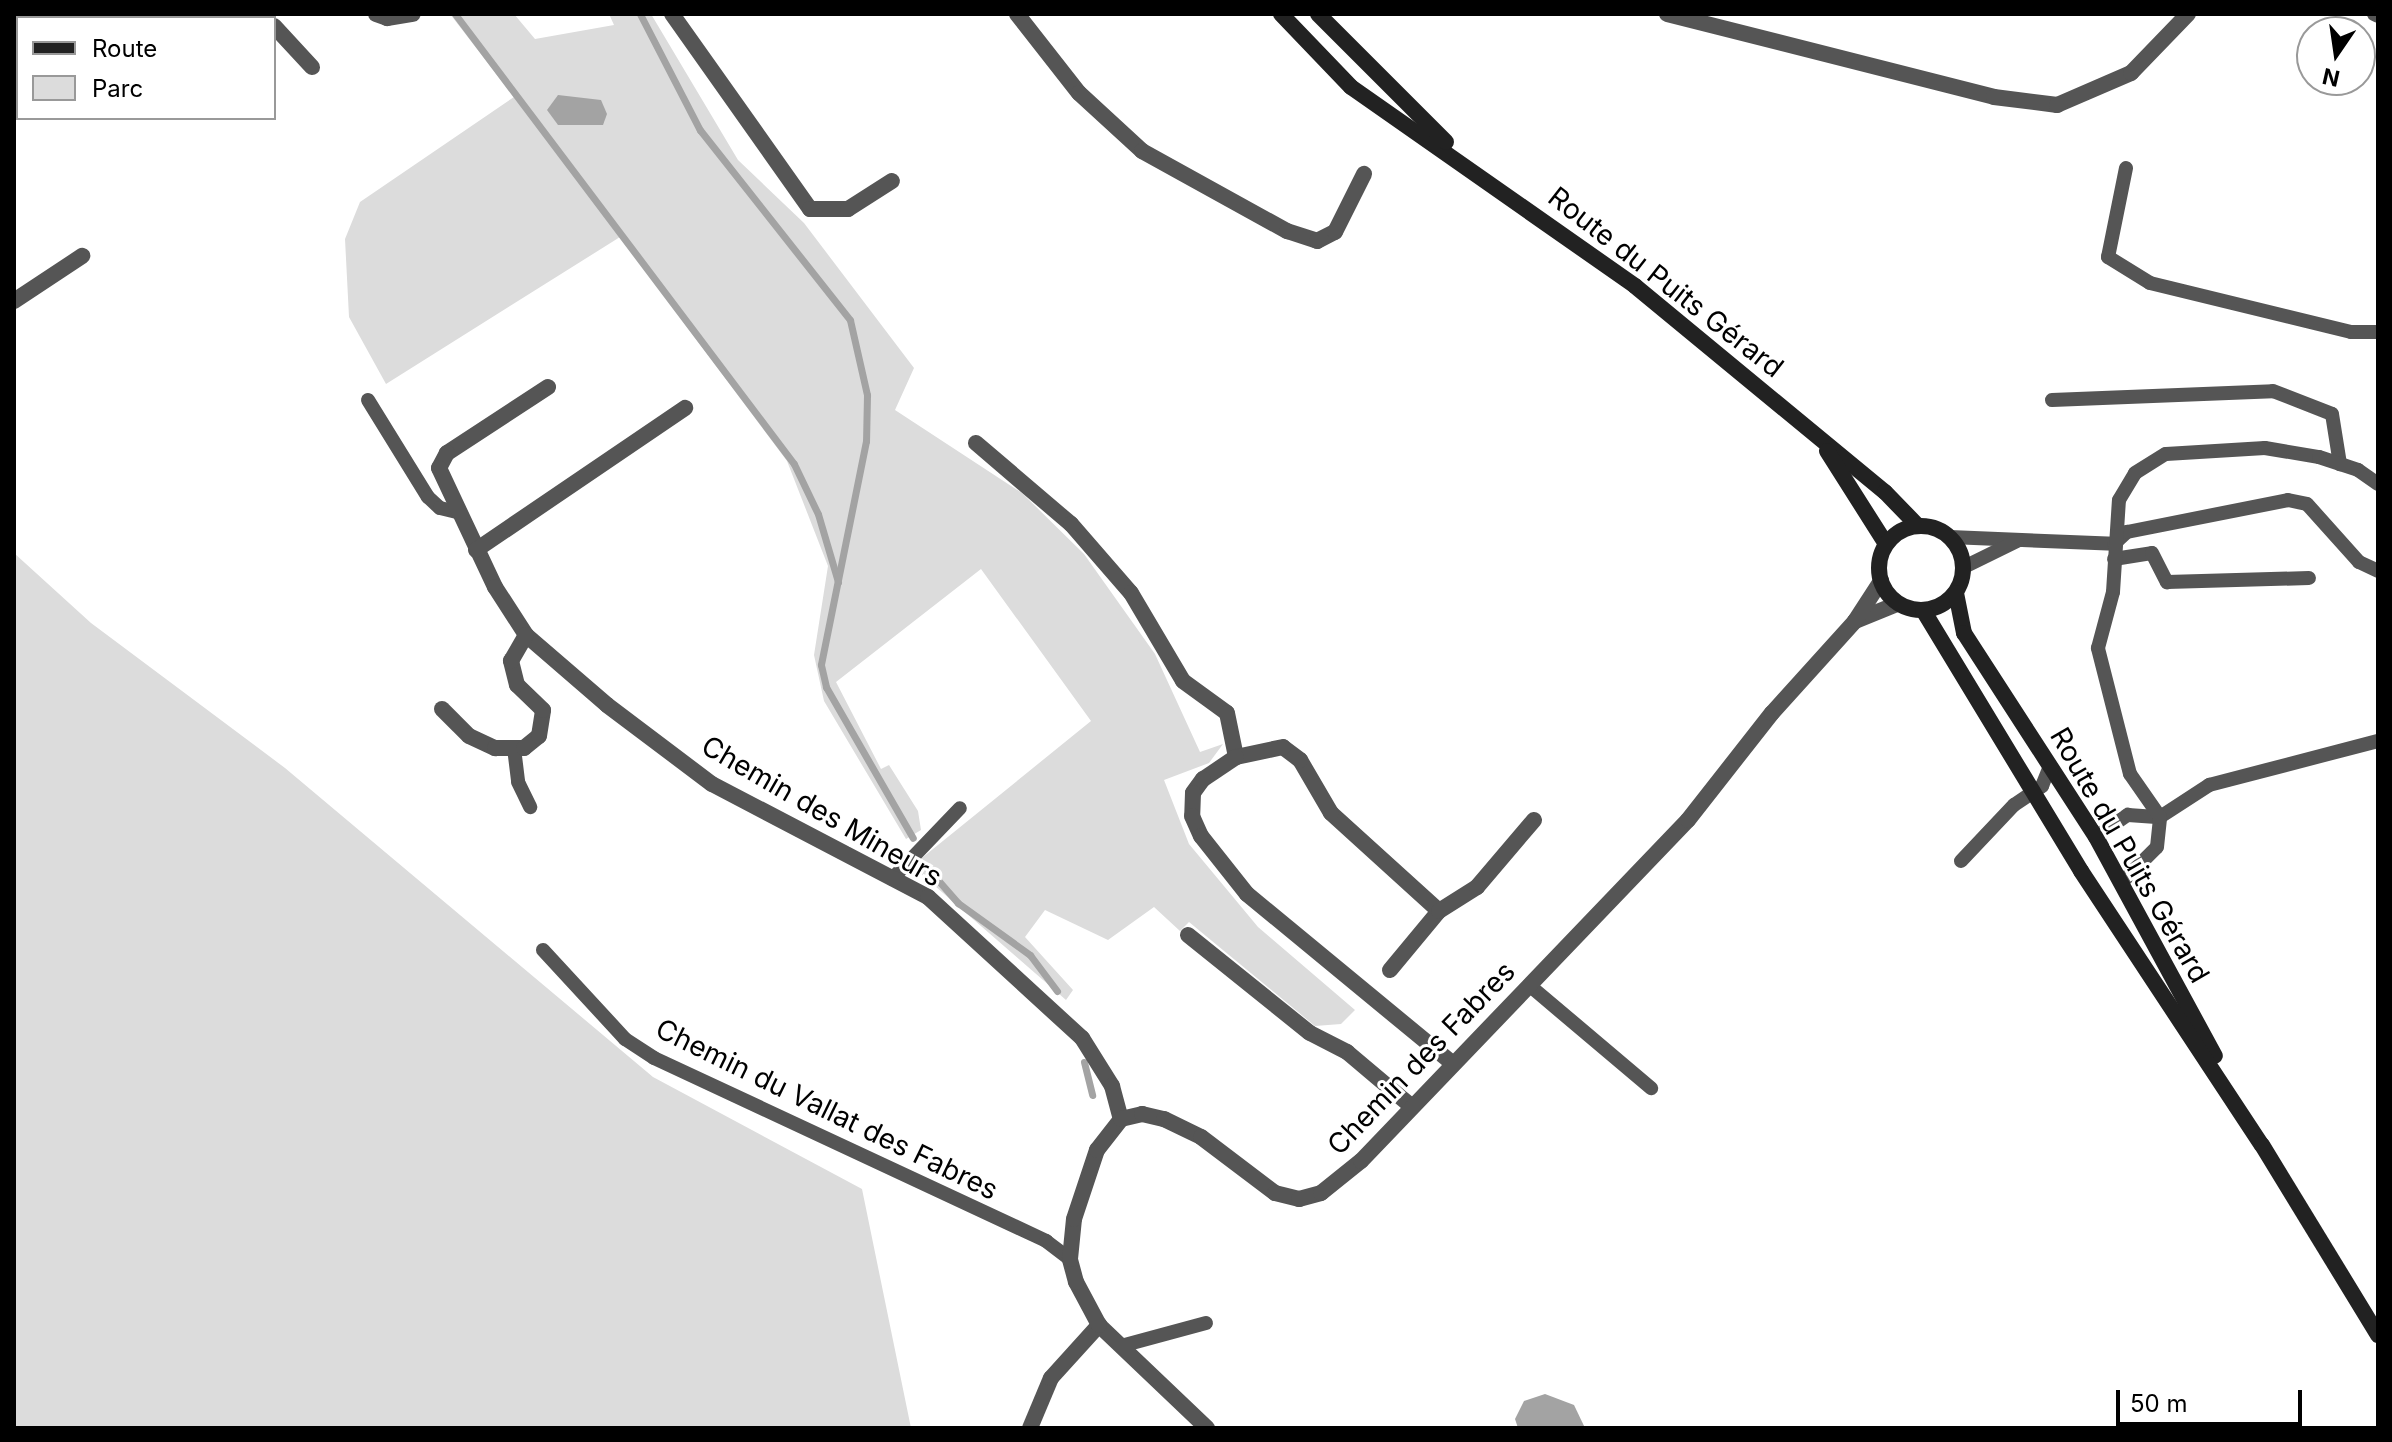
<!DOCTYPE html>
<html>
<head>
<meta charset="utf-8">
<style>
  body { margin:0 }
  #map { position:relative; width:2392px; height:1442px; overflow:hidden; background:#fff; font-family:Inter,sans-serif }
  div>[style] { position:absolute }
  .green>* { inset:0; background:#dcdcdc }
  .water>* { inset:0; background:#a3a3a3 }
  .stream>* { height:7px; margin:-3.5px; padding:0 3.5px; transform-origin:3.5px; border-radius:3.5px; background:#a3a3a3 }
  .service>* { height:14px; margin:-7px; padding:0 7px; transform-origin:7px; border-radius:7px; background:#555 }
  .minor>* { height:16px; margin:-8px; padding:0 8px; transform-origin:8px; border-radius:8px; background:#555 }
  .secondary>* { height:16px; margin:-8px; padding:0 8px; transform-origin:8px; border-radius:8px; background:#222 }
  .secondary>.ring { margin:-8px; padding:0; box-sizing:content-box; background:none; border:16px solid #222; border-radius:50% }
  span { translate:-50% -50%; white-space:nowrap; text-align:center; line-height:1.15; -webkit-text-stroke:6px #fff; paint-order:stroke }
  .street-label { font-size:28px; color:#000 }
  .frame { position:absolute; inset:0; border:16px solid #000; pointer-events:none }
  .legend { position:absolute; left:16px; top:16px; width:260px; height:104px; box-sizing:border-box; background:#fff; border:2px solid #999; margin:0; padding:10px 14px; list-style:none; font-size:24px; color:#000 }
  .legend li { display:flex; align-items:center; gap:16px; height:40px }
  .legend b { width:40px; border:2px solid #999 }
  .north { position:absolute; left:2296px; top:16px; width:80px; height:80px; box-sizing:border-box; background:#fff; border:2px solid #999; border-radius:50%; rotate:193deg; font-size:22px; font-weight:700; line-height:32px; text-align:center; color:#000 }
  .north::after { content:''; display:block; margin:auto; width:28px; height:36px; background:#000; clip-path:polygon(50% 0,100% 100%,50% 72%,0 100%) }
  .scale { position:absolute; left:2116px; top:1390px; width:186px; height:36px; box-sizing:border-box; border:4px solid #000; border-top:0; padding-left:10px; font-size:24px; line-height:28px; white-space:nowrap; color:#000; -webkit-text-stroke:6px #fff; paint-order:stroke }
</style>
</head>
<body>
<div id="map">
  <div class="green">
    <div style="clip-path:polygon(450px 14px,514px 14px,535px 39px,614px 25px,609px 14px,651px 14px,738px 160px,804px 223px,914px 368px,895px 410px,1022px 493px,1084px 554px,1155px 654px,1200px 752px,1223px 744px,1209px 763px,1164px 780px,1189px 844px,1258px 927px,1355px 1010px,1341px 1024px,1315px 1026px,1189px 922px,1180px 931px,1154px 907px,1108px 940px,1045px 910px,1025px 937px,1073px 990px,1066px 1000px,912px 866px,1091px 721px,981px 569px,836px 682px,881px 769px,889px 765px,918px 811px,921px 830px,906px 839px,824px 701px,814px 655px,828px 566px,787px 461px,620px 237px,386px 384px,349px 317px,345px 239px,360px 202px,514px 97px)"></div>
    <div style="clip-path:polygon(14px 553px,91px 623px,285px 768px,653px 1077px,862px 1189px,911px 1428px,14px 1428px)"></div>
  </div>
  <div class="water">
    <div style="clip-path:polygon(558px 95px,601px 100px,607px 114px,603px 125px,558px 125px,547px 110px)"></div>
    <div style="clip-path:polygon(1545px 1394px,1574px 1405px,1585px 1428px,1518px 1428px,1515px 1419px,1524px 1401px)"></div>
  </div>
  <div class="stream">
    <div style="left:455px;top:14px;width:563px;rotate:53.01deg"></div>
    <div style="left:794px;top:464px;width:55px;rotate:64.4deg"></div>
    <div style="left:818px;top:514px;width:71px;rotate:73.6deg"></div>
    <div style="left:640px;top:14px;width:131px;rotate:62.7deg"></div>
    <div style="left:700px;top:130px;width:242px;rotate:51.7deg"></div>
    <div style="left:850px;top:320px;width:77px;rotate:77.2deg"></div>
    <div style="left:867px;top:395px;width:46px;rotate:91.2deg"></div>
    <div style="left:866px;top:441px;width:228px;rotate:101.4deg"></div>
    <div style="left:821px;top:665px;width:23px;rotate:77deg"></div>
    <div style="left:826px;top:687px;width:174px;rotate:60.1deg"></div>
    <div style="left:930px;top:871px;width:43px;rotate:48.8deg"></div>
    <div style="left:958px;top:903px;width:89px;rotate:35.8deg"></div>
    <div style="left:1030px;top:955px;width:45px;rotate:53.1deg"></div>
    <div style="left:1084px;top:1062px;width:34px;rotate:76deg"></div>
  </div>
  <div class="service">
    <div style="left:2374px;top:14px;width:4px;rotate:27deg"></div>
    <div style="left:2126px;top:168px;width:91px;rotate:101.4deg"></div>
    <div style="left:2108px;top:257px;width:49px;rotate:31.8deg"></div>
    <div style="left:2150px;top:283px;width:207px;rotate:13.7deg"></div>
    <div style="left:2351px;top:332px;width:27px"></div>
    <div style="left:368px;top:400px;width:114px;rotate:58.3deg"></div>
    <div style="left:428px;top:497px;width:16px;rotate:43deg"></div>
    <div style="left:440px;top:508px;width:17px;rotate:13deg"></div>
    <div style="left:2052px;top:400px;width:221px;rotate:-2.3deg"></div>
    <div style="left:2273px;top:391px;width:63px;rotate:21.3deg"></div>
    <div style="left:2332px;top:414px;width:51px;rotate:80.9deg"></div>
    <div style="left:1950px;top:537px;width:164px;rotate:2.4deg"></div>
    <div style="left:2114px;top:544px;width:18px;rotate:-43deg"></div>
    <div style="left:2127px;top:532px;width:164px;rotate:-11.2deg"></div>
    <div style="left:2288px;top:500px;width:19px;rotate:12deg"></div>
    <div style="left:2307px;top:504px;width:78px;rotate:48.1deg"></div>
    <div style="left:2359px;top:562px;width:21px;rotate:25deg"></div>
    <div style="left:2114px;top:559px;width:38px;rotate:-9deg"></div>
    <div style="left:2152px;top:553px;width:33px;rotate:63deg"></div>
    <div style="left:2167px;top:582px;width:142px;rotate:-1.6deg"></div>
    <div style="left:1964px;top:567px;width:59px;rotate:-26.1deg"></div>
    <div style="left:514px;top:748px;width:34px;rotate:83deg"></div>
    <div style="left:518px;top:782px;width:28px;rotate:64deg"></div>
    <div style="left:2096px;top:837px;width:39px;rotate:-35deg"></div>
    <div style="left:2128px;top:815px;width:32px;rotate:4deg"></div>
    <div style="left:2160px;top:817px;width:59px;rotate:-33.1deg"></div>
    <div style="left:2209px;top:785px;width:175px;rotate:-14.6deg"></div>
    <div style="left:1961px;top:861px;width:77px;rotate:-46.6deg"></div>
    <div style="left:2014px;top:805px;width:34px;rotate:-34deg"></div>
    <div style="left:2042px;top:786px;width:22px;rotate:-68deg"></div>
    <div style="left:892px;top:879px;width:98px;rotate:-46.2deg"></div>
    <div style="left:2122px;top:882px;width:49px;rotate:-45deg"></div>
    <div style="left:2157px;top:847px;width:30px;rotate:-84deg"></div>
    <div style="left:2160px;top:817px;width:52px;rotate:-124.9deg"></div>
    <div style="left:2130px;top:774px;width:130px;rotate:-104.3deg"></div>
    <div style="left:2098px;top:648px;width:58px;rotate:-75deg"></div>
    <div style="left:2113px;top:592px;width:92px;rotate:-86.3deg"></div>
    <div style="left:2119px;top:500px;width:31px;rotate:-59deg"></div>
    <div style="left:2135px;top:473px;width:36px;rotate:-32deg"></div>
    <div style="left:2166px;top:454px;width:99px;rotate:-3.5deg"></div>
    <div style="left:2265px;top:448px;width:55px;rotate:9.5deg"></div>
    <div style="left:2319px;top:457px;width:41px;rotate:18.4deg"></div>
    <div style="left:2358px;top:470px;width:24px;rotate:35deg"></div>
    <div style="left:543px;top:950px;width:121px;rotate:47.3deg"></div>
    <div style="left:625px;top:1039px;width:35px;rotate:33deg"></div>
    <div style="left:654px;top:1058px;width:433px;rotate:25deg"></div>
    <div style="left:1046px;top:1241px;width:30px;rotate:37deg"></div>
    <div style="left:1529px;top:985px;width:160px;rotate:40.2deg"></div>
    <div style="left:1121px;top:1346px;width:88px;rotate:-15.1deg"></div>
  </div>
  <div class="minor">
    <div style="left:376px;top:14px;width:12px;rotate:20deg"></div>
    <div style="left:387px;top:18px;width:26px;rotate:-9deg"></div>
    <div style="left:672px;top:14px;width:239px;rotate:54.7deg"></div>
    <div style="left:810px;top:209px;width:38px"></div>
    <div style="left:848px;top:209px;width:52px;rotate:-32.5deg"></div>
    <div style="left:1017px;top:14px;width:100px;rotate:51.9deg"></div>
    <div style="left:1079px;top:93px;width:86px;rotate:42.6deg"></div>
    <div style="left:1142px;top:151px;width:166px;rotate:28.9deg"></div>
    <div style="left:1287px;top:231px;width:32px;rotate:18deg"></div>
    <div style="left:1317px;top:241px;width:20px;rotate:-27deg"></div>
    <div style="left:1335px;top:232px;width:65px;rotate:-63.4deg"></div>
    <div style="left:1667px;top:14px;width:337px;rotate:14.2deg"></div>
    <div style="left:1994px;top:97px;width:64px;rotate:7.2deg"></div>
    <div style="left:2057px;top:105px;width:81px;rotate:-23.4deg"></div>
    <div style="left:2131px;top:73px;width:82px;rotate:-46deg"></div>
    <div style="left:274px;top:26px;width:56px;rotate:47.2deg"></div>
    <div style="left:14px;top:301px;width:82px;rotate:-33.5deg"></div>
    <div style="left:548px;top:387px;width:121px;rotate:146.8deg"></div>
    <div style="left:447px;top:453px;width:17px;rotate:118deg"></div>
    <div style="left:439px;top:468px;width:132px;rotate:64.8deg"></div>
    <div style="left:495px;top:587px;width:57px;rotate:57.1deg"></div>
    <div style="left:526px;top:635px;width:107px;rotate:40.8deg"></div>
    <div style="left:607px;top:705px;width:131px;rotate:37deg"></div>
    <div style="left:712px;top:784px;width:244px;rotate:27.6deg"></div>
    <div style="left:928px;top:897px;width:209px;rotate:42.5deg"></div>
    <div style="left:1082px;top:1038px;width:57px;rotate:58deg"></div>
    <div style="left:1112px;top:1086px;width:34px;rotate:75deg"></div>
    <div style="left:976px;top:443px;width:125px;rotate:40.5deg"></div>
    <div style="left:1071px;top:524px;width:91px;rotate:49deg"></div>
    <div style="left:1131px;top:593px;width:102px;rotate:59.4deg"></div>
    <div style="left:1183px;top:681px;width:54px;rotate:36deg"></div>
    <div style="left:1227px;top:713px;width:45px;rotate:78.4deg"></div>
    <div style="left:476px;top:550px;width:253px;rotate:-34.2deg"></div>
    <div style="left:1855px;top:621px;width:45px;rotate:-22deg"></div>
    <div style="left:442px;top:709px;width:38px;rotate:45deg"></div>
    <div style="left:469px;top:736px;width:29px;rotate:25deg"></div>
    <div style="left:495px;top:748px;width:29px"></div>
    <div style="left:524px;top:748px;width:19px;rotate:-39deg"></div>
    <div style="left:539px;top:736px;width:26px;rotate:-81deg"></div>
    <div style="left:543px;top:710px;width:36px;rotate:-136deg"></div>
    <div style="left:517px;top:685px;width:25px;rotate:-104deg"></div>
    <div style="left:511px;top:661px;width:30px;rotate:-60deg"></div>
    <div style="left:1439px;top:911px;width:146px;rotate:-137.8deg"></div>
    <div style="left:1331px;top:813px;width:61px;rotate:-120.3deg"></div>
    <div style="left:1300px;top:760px;width:21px;rotate:-143deg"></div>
    <div style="left:1283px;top:747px;width:48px;rotate:168deg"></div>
    <div style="left:1236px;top:757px;width:40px;rotate:146deg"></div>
    <div style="left:1203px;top:779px;width:17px;rotate:126deg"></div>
    <div style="left:1193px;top:793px;width:23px;rotate:92deg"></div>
    <div style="left:1192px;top:816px;width:22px;rotate:66deg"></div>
    <div style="left:1201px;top:836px;width:74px;rotate:51.6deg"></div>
    <div style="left:1247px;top:894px;width:266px;rotate:39.5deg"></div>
    <div style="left:1188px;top:935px;width:156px;rotate:38.8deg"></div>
    <div style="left:1310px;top:1033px;width:42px;rotate:27.2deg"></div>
    <div style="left:1347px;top:1052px;width:84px;rotate:40.2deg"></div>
    <div style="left:1390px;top:970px;width:77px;rotate:-50.3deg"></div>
    <div style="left:1439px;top:911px;width:45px;rotate:-32.3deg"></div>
    <div style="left:1477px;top:887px;width:88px;rotate:-49.6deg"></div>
    <div style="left:1030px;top:1428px;width:54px;rotate:-67.2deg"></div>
    <div style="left:1051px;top:1378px;width:72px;rotate:-47.8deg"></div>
    <div style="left:1207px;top:1428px;width:149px;rotate:-136.4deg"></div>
    <div style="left:1099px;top:1325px;width:49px;rotate:-118.1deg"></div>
    <div style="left:1076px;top:1282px;width:24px;rotate:-105deg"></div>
    <div style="left:1070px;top:1259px;width:40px;rotate:-84.3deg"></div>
    <div style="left:1074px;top:1219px;width:73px;rotate:-71.6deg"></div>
    <div style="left:1097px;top:1150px;width:39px;rotate:-52deg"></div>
    <div style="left:1121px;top:1119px;width:22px;rotate:-13deg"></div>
    <div style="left:1142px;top:1114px;width:23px;rotate:13deg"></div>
    <div style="left:1164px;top:1119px;width:41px;rotate:25.9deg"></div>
    <div style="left:1201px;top:1137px;width:93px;rotate:37.1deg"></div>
    <div style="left:1275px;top:1193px;width:25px;rotate:14deg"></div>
    <div style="left:1299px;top:1199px;width:23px;rotate:-15deg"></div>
    <div style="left:1321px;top:1193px;width:51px;rotate:-38.7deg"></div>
    <div style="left:1361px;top:1161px;width:472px;rotate:-46.2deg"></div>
    <div style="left:1688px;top:820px;width:136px;rotate:-51.9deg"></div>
    <div style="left:1772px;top:713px;width:124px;rotate:-47.9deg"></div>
    <div style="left:1855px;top:621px;width:48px;rotate:-57deg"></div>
  </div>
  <div class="secondary">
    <div style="left:1281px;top:14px;width:101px;rotate:46.2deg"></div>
    <div style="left:1351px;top:87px;width:347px;rotate:35deg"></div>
    <div style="left:1635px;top:286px;width:324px;rotate:39.5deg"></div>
    <div style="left:1885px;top:492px;width:46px;rotate:45.9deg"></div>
    <div style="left:1318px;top:14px;width:181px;rotate:45deg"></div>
    <div style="left:1827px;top:451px;width:110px;rotate:57.6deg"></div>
    <div class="ring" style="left:1879px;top:526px;width:68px;height:68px"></div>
    <div style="left:1956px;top:593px;width:41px;rotate:78.7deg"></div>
    <div style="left:1964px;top:633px;width:243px;rotate:57.1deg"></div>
    <div style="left:2096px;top:837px;width:249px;rotate:61.5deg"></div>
    <div style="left:1923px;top:610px;width:305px;rotate:58.8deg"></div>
    <div style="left:2081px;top:871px;width:328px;rotate:56.6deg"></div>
    <div style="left:2262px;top:1145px;width:223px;rotate:58.6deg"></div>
  </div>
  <div class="street-label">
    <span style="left:1666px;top:282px;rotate:38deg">Route du Puits Gérard</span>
    <span style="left:822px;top:811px;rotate:30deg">Chemin des Mineurs</span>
    <span style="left:2130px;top:855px;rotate:60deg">Route du Puits Gérard</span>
    <span style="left:1421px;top:1058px;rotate:-46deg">Chemin des Fabres</span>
    <span style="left:827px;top:1109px;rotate:26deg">Chemin du Vallat des Fabres</span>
  </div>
  <div class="frame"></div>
  <ul class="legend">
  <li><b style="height:10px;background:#222"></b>Route</li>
  <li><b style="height:22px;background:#dcdcdc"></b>Parc</li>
  </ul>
  <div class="north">N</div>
  <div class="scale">50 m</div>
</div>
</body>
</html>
